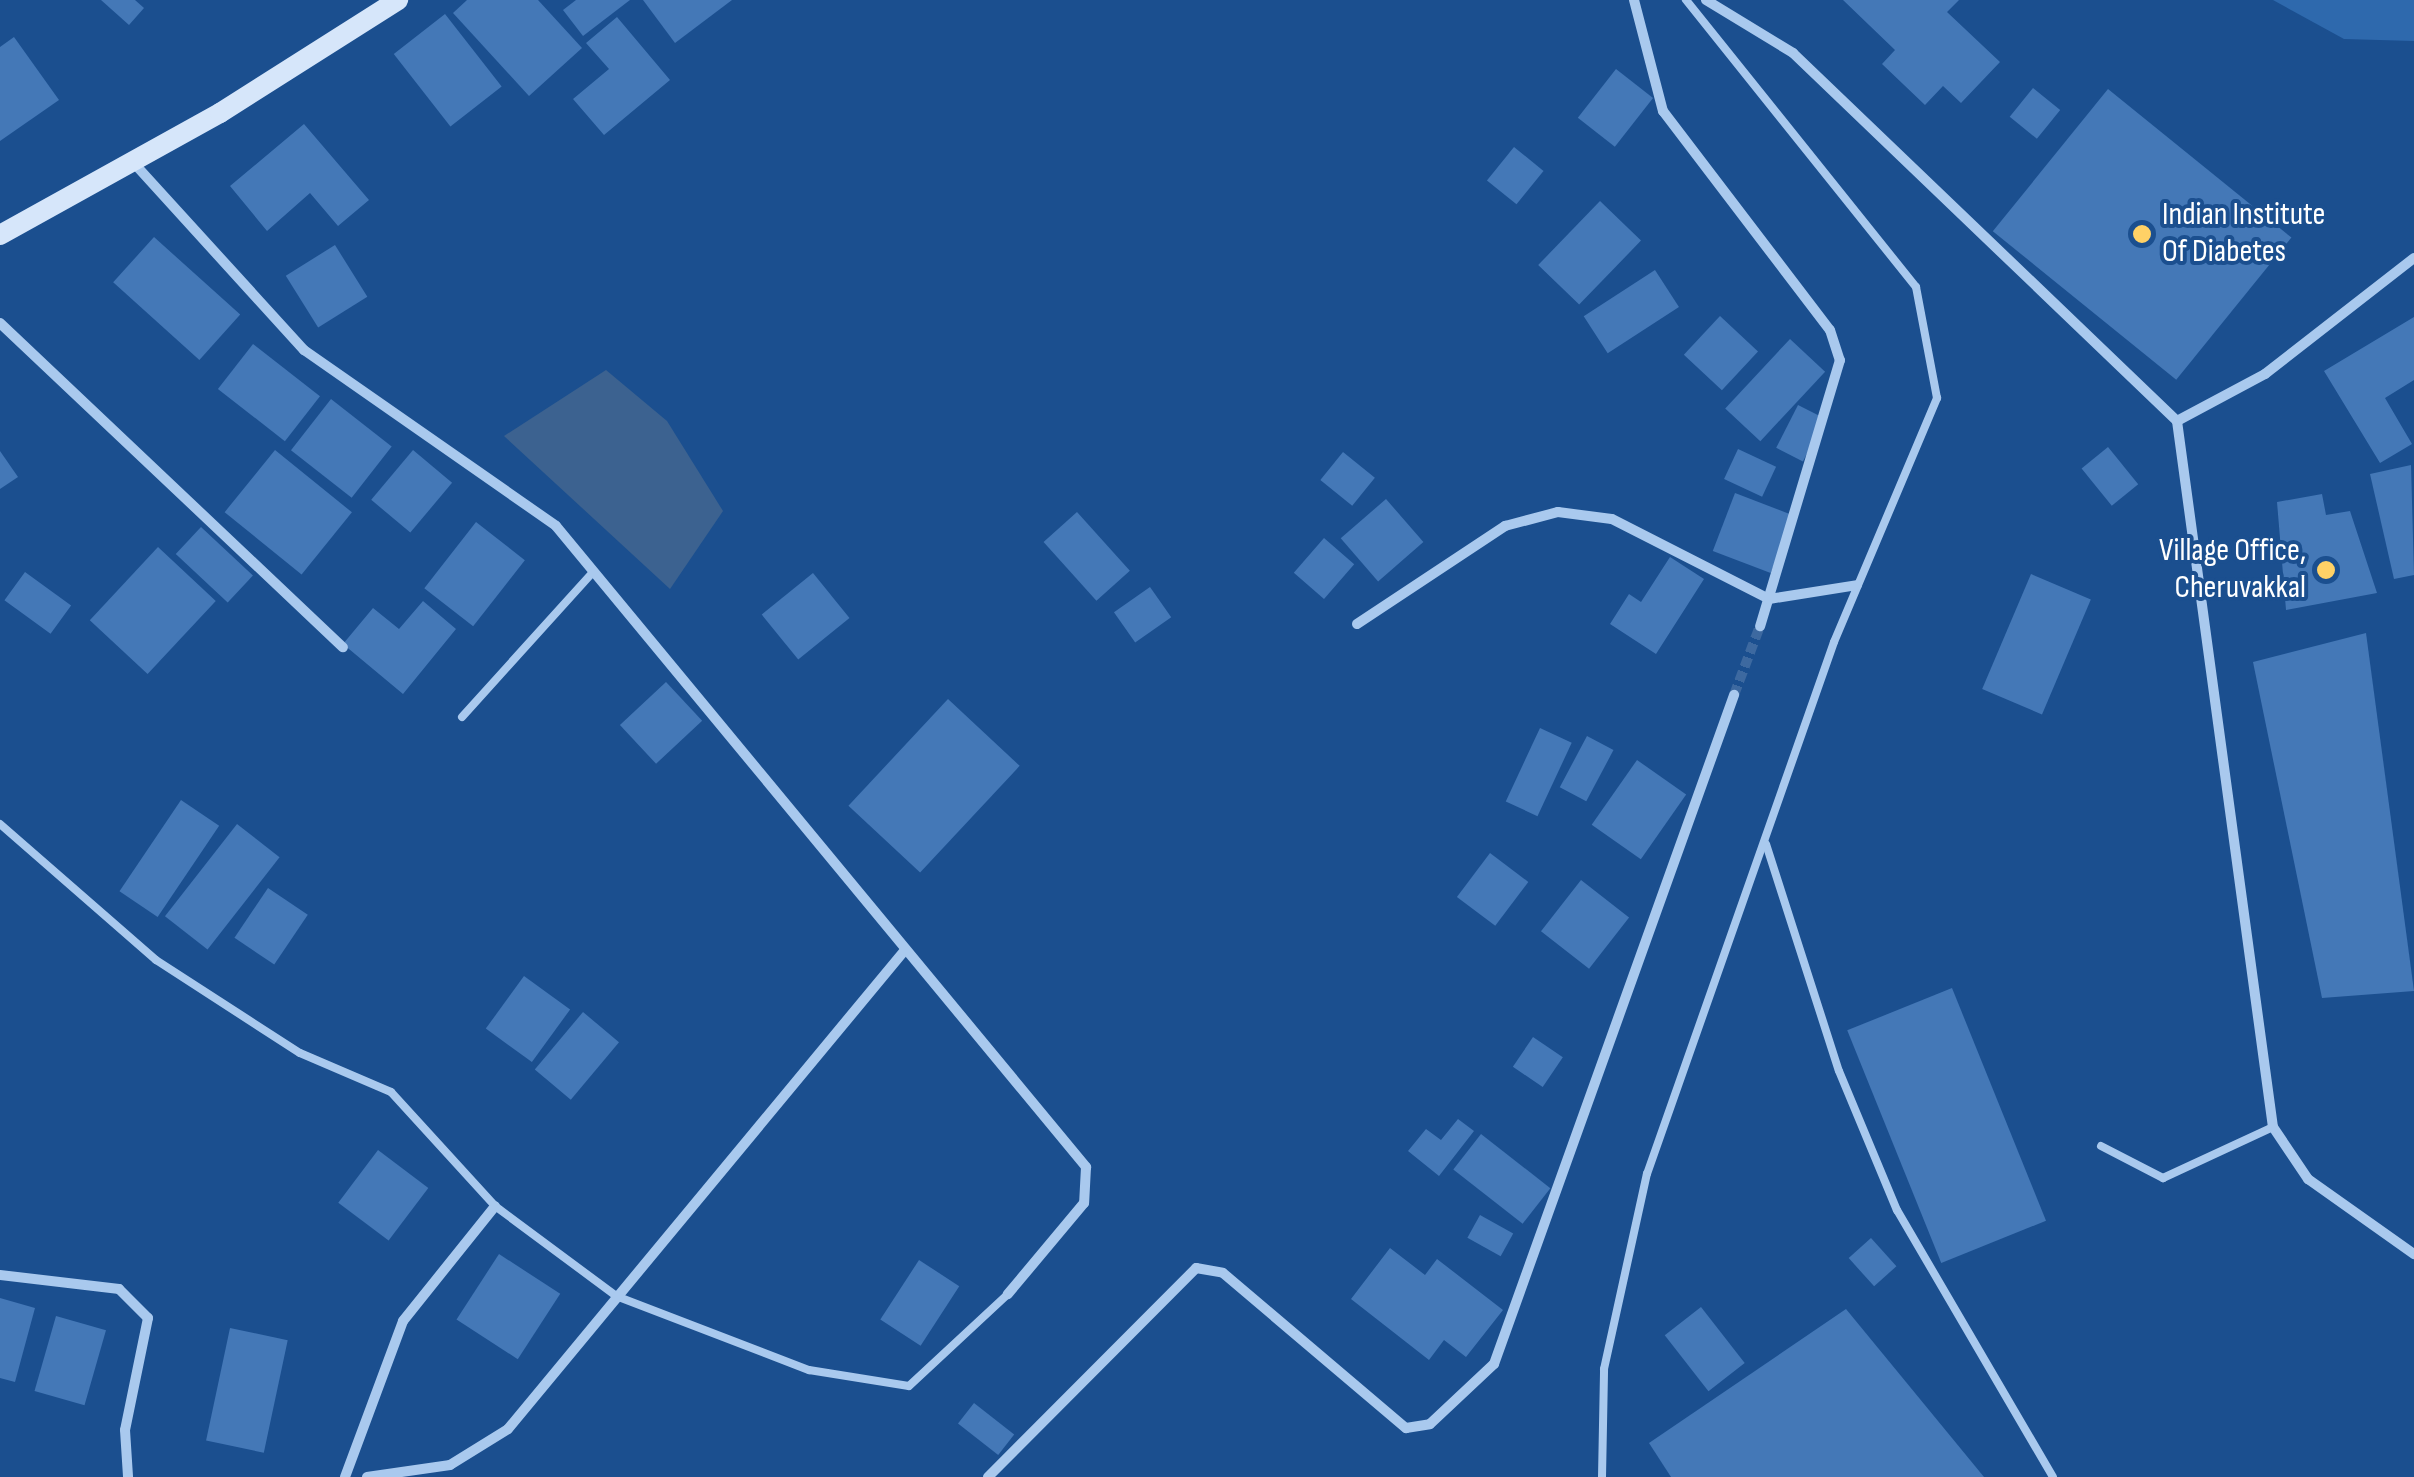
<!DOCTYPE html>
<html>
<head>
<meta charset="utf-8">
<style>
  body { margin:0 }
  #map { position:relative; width:2414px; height:1477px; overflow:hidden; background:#1b4f8f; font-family:"Sofia Sans Condensed",sans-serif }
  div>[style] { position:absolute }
  .green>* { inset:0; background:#2e69ad }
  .water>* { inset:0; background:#3c6290 }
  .building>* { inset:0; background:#4478b7; transform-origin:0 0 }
  .street-tunnel>* { height:10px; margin-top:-5px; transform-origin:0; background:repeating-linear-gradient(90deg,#3d69a0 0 10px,transparent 0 15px) }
  .lane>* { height:8px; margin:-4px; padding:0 4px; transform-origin:4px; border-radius:4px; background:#a9c9ee }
  .street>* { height:10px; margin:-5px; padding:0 5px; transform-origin:5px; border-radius:5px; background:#a9c9ee }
  .secondary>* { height:20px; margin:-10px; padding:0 10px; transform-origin:10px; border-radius:10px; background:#d6e6fa }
  .dots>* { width:28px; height:28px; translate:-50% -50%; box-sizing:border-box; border:5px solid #1b4f8f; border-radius:50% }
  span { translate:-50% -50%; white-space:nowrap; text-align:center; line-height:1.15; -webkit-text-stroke:8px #1b4f8f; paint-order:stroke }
  .poi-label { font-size:32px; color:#fff }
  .left { translate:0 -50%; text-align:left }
  .right { translate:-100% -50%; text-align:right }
</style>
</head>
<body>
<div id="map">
  <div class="green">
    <div style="clip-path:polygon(2273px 0,2414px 0,2414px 41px,2344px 39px)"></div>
  </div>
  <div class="water">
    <div style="clip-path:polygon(606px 370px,667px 421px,723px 511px,670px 589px,504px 436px)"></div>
  </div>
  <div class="building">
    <div style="clip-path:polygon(101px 0,135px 0,144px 8px,129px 25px)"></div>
    <div style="clip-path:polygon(467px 0,538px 0,582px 48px,529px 96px,453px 13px)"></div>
    <div style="clip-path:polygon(576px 0,630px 0,583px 36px,563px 10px)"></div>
    <div style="clip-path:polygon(643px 0,732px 0,675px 43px)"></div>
    <div style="clip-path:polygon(1843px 0,1959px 0,1947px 12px,2000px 62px,1961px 103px,1943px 86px,1925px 105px,1882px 64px,1895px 50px)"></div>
    <div style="left:445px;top:14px;width:92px;height:65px;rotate:52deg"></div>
    <div style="clip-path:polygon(617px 17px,670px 80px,604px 135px,573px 99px,609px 69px,586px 43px)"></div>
    <div style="clip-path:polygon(14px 37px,59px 100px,0 141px,0 47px)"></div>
    <div style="left:1616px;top:69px;width:47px;height:62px;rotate:38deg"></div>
    <div style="left:2033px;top:88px;width:35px;height:37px;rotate:39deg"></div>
    <div style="left:2108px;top:89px;width:236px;height:183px;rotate:39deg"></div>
    <div style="clip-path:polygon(304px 124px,369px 200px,338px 226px,310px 193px,267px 231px,230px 186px)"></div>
    <div style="left:1514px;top:147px;width:38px;height:43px;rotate:39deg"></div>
    <div style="left:1600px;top:201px;width:57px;height:89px;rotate:44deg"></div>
    <div style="left:154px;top:237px;width:116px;height:61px;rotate:42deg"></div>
    <div style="left:335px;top:245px;width:61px;height:58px;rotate:58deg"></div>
    <div style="left:1655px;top:270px;width:44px;height:85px;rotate:57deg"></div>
    <div style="left:1720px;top:316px;width:52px;height:53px;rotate:43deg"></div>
    <div style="clip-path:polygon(2414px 317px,2414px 380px,2385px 398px,2412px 444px,2380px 463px,2324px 371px)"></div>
    <div style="left:1790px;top:339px;width:48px;height:95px;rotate:43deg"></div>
    <div style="left:253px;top:344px;width:85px;height:57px;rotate:38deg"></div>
    <div style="left:331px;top:399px;width:77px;height:65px;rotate:38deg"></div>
    <div style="left:1798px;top:405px;width:30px;height:48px;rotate:27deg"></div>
    <div style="left:2108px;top:447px;width:48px;height:34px;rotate:51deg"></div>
    <div style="left:1738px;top:449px;width:42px;height:33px;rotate:25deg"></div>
    <div style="left:275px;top:450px;width:99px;height:80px;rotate:39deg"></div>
    <div style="left:413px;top:450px;width:51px;height:65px;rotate:40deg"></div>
    <div style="clip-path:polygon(0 451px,18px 477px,0 489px)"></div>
    <div style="left:1343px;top:452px;width:41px;height:36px;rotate:39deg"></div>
    <div style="clip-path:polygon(2411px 465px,2414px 575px,2394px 579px,2370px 474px)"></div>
    <div style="left:1735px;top:493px;width:62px;height:62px;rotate:21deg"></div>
    <div style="clip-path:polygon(2322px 494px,2326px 515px,2350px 511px,2377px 593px,2286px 610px,2277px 502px)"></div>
    <div style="left:1386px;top:499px;width:57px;height:60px;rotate:49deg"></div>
    <div style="left:1077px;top:512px;width:79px;height:45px;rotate:48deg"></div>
    <div style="left:476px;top:522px;width:62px;height:84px;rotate:38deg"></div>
    <div style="left:201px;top:527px;width:71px;height:37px;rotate:43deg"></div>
    <div style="left:1324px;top:538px;width:40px;height:46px;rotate:41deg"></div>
    <div style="left:158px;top:547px;width:79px;height:100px;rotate:43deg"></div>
    <div style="clip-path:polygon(1670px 557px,1704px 579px,1656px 654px,1610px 624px,1629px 594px,1641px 602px)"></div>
    <div style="left:25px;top:572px;width:57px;height:35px;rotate:36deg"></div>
    <div style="left:813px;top:573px;width:58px;height:66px;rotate:51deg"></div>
    <div style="left:2031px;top:574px;width:65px;height:125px;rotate:23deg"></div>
    <div style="left:1150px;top:587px;width:37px;height:44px;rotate:55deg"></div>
    <div style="clip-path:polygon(423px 601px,456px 629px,403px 694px,343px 644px,373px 608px,399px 629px)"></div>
    <div style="clip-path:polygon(2366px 633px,2414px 991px,2322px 998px,2253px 662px)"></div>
    <div style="left:666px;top:682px;width:53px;height:63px;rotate:47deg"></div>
    <div style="left:948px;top:699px;width:98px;height:146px;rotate:43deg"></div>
    <div style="left:1540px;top:728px;width:35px;height:81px;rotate:25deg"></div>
    <div style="left:1587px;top:736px;width:30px;height:58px;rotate:28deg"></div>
    <div style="left:1637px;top:760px;width:60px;height:79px;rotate:35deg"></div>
    <div style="left:181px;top:800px;width:46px;height:110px;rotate:34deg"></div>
    <div style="left:237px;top:824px;width:54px;height:117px;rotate:38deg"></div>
    <div style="left:1490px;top:853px;width:48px;height:55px;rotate:37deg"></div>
    <div style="left:1581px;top:880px;width:61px;height:65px;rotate:38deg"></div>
    <div style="left:268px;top:888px;width:48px;height:60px;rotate:34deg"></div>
    <div style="left:524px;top:976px;width:57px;height:65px;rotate:36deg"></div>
    <div style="left:1952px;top:988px;width:251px;height:113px;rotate:68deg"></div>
    <div style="left:583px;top:1012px;width:47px;height:75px;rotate:40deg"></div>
    <div style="left:1533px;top:1037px;width:36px;height:36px;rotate:34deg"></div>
    <div style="clip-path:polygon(1458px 1119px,1474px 1131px,1439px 1176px,1408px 1151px,1426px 1129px,1441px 1140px)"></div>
    <div style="left:1481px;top:1134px;width:88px;height:45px;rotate:38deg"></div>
    <div style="left:378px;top:1150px;width:63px;height:66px;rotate:37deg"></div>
    <div style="left:1480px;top:1215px;width:38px;height:26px;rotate:29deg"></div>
    <div style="left:1871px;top:1238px;width:38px;height:30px;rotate:48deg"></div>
    <div style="clip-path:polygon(1390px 1248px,1425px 1275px,1437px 1259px,1503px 1310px,1466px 1357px,1444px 1340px,1429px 1360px,1351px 1299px)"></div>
    <div style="left:499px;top:1254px;width:73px;height:78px;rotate:33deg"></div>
    <div style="left:919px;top:1260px;width:48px;height:71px;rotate:33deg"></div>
    <div style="clip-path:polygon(0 1298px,35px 1308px,15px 1382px,0 1378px)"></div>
    <div style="left:1701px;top:1307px;width:71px;height:46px;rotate:52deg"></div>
    <div style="clip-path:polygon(1846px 1309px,1984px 1477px,1671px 1477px,1649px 1443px)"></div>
    <div style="left:56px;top:1316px;width:52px;height:78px;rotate:16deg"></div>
    <div style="left:230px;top:1328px;width:59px;height:115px;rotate:12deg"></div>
    <div style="left:974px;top:1403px;width:51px;height:26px;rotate:38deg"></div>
  </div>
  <div class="street-tunnel">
    <div style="left:1734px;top:695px;width:74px;rotate:-69.4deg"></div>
  </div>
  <div class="lane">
    <div style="left:462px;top:717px;width:195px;rotate:-47.9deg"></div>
    <div style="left:0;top:824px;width:207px;rotate:41.1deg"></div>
    <div style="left:156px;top:960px;width:171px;rotate:32.9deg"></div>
    <div style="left:300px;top:1053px;width:99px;rotate:23.2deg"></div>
    <div style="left:391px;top:1092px;width:154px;rotate:47.6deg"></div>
    <div style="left:495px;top:1206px;width:151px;rotate:36.6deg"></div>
    <div style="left:616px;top:1296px;width:207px;rotate:21deg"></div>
    <div style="left:809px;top:1370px;width:101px;rotate:9.1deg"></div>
    <div style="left:909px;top:1386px;width:135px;rotate:-42.9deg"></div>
    <div style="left:1766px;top:844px;width:238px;rotate:72.2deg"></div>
    <div style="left:1839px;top:1071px;width:151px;rotate:67.4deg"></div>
    <div style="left:1897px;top:1210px;width:309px;rotate:59.7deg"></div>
    <div style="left:2101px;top:1146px;width:70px;rotate:27.3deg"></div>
    <div style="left:2163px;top:1178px;width:121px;rotate:-24.9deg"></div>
    <div style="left:1602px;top:1477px;width:108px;rotate:-88.9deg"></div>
    <div style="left:1604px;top:1369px;width:200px;rotate:-77.6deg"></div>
    <div style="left:1647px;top:1174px;width:564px;rotate:-70.63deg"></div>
    <div style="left:1834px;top:642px;width:265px;rotate:-67.1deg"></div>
    <div style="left:1937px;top:398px;width:113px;rotate:-100.7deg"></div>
    <div style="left:1916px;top:287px;width:368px;rotate:-128.7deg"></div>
  </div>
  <div class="street">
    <div style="left:1634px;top:0;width:115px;rotate:75.4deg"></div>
    <div style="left:1663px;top:111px;width:275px;rotate:52.7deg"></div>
    <div style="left:1830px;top:330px;width:32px;rotate:72deg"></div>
    <div style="left:1840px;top:360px;width:278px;rotate:106.7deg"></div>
    <div style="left:1706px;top:0;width:102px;rotate:31.3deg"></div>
    <div style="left:1793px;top:53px;width:532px;rotate:43.78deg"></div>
    <div style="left:2177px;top:421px;width:100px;rotate:-28.1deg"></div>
    <div style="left:2265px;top:374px;width:189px;rotate:-37.9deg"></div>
    <div style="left:132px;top:161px;width:256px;rotate:47.7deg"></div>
    <div style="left:304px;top:350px;width:307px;rotate:34.9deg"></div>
    <div style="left:556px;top:526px;width:832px;rotate:50.41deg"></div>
    <div style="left:1086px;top:1167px;width:36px;rotate:93deg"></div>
    <div style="left:1084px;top:1203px;width:119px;rotate:129.9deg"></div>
    <div style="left:0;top:323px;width:472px;rotate:43.4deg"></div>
    <div style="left:2177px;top:421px;width:712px;rotate:82.26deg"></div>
    <div style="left:2273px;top:1127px;width:63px;rotate:56.1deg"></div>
    <div style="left:2308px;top:1179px;width:130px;rotate:35.3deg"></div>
    <div style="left:1357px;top:624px;width:178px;rotate:-33.5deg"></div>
    <div style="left:1505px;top:526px;width:55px;rotate:-14.8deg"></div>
    <div style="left:1558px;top:512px;width:54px;rotate:7.4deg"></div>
    <div style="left:1612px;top:519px;width:176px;rotate:27deg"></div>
    <div style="left:1769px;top:599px;width:89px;rotate:-9deg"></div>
    <div style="left:0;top:1275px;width:120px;rotate:6.7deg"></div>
    <div style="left:119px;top:1289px;width:41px;rotate:45deg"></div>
    <div style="left:148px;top:1318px;width:114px;rotate:101.6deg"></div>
    <div style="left:125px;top:1430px;width:47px;rotate:86.3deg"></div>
    <div style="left:345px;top:1477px;width:166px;rotate:-69.6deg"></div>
    <div style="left:403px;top:1321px;width:147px;rotate:-51.3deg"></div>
    <div style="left:367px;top:1477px;width:84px;rotate:-8.2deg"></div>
    <div style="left:450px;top:1465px;width:68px;rotate:-31.8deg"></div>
    <div style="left:508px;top:1429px;width:622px;rotate:-50.35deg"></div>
    <div style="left:988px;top:1477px;width:295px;rotate:-45.1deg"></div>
    <div style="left:1196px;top:1268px;width:27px;rotate:10deg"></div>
    <div style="left:1223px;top:1273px;width:240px;rotate:40.3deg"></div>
    <div style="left:1406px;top:1428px;width:24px;rotate:-9deg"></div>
    <div style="left:1430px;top:1424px;width:88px;rotate:-43.2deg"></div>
    <div style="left:1494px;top:1364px;width:711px;rotate:-70.26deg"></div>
  </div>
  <div class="secondary">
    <div style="left:0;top:235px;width:252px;rotate:-29deg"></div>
    <div style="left:220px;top:113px;width:211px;rotate:-32.4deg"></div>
  </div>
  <div class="dots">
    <div style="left:2142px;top:234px;background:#ffd166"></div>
    <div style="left:2326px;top:570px;background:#ffd166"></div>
  </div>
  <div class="poi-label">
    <span class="left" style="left:2162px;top:234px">Indian Institute<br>Of Diabetes</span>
    <span class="right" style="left:2306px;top:570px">Village Office,<br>Cheruvakkal</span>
  </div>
</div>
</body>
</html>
